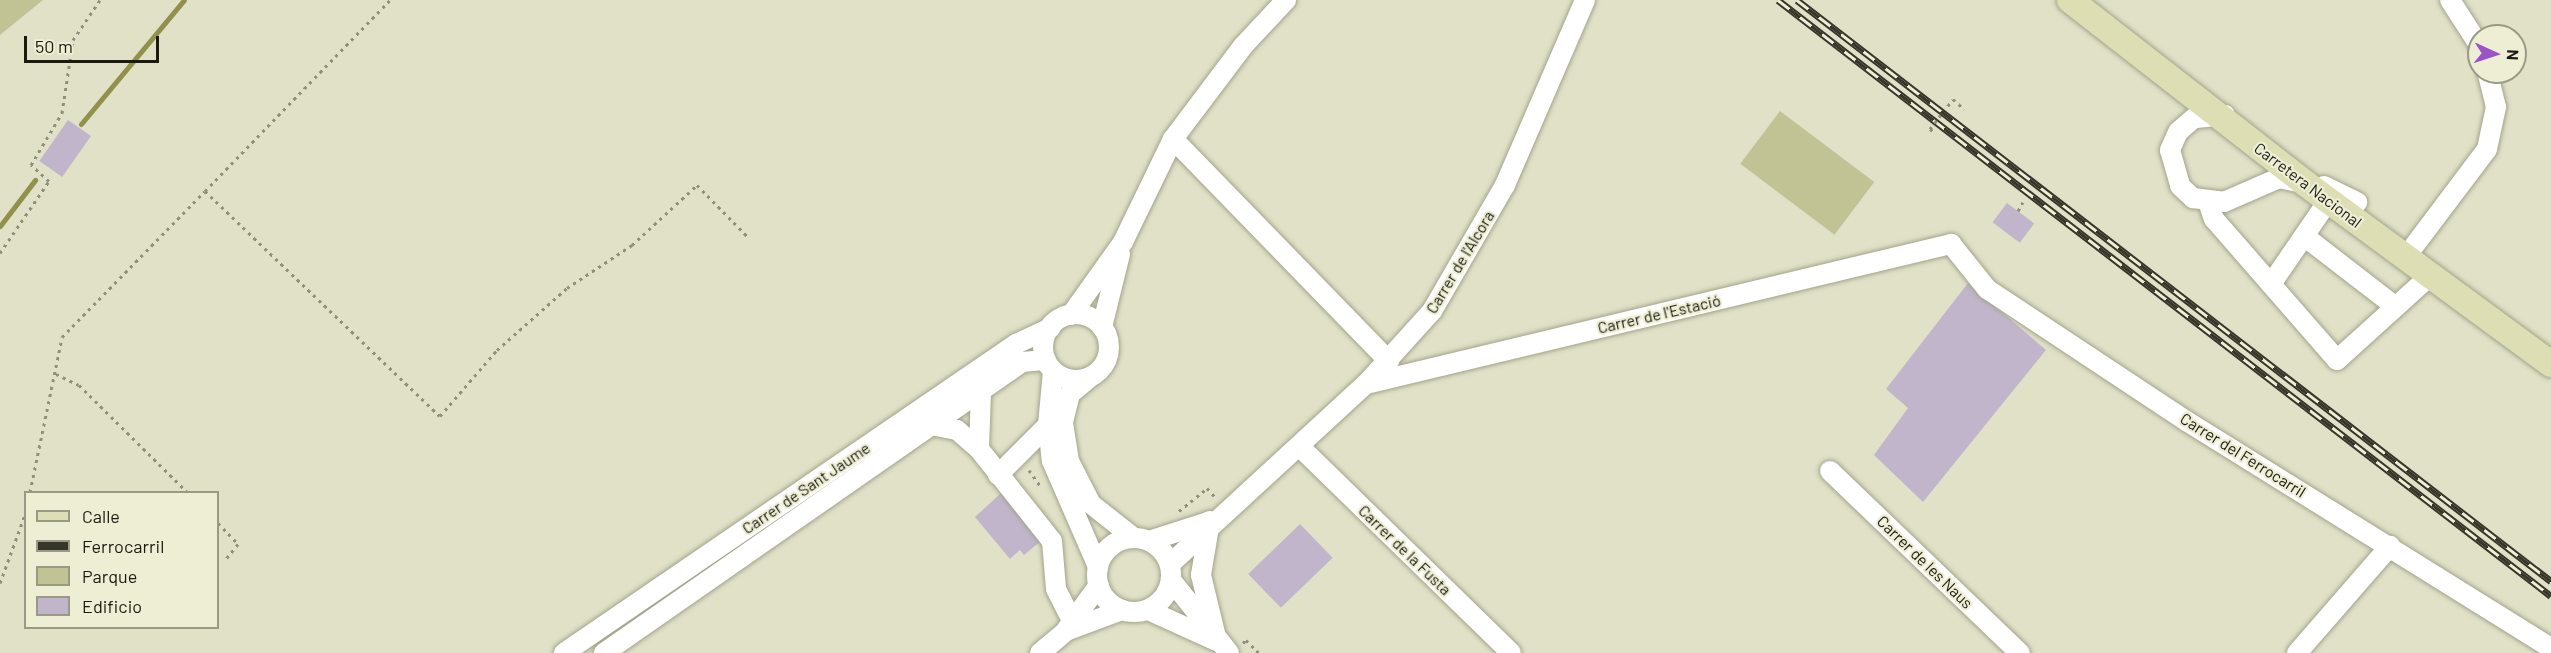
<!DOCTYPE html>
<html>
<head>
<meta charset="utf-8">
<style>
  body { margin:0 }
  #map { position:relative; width:2551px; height:653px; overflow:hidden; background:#e0e1c7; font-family:Barlow,sans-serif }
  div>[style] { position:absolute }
  .green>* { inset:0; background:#c2c395; transform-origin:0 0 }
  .stream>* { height:5px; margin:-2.5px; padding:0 2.5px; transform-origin:2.5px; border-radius:2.5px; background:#91914c }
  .building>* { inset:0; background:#c1b5cb; transform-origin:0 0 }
  .path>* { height:3px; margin-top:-1.5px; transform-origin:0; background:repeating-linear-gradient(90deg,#8f8f7c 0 3px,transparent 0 7.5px) }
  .roads { filter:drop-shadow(0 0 2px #a3a48b) drop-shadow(0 0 2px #a3a48b) }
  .minor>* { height:20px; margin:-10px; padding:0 10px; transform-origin:10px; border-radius:10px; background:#fff }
  .minor>.ring { margin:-10px; padding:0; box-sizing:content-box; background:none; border:20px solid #fff; border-radius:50% }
  .major>* { height:26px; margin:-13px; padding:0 13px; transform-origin:13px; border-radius:13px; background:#dddeb3 }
  .rail>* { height:7px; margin-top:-3.5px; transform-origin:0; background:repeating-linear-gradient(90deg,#edeed4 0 14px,#353529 0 28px); box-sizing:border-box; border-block:2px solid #353529 }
  .path-bridge>* { height:3px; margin-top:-1.5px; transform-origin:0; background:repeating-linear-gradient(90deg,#8f8f7c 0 3px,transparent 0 7.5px) }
  span { translate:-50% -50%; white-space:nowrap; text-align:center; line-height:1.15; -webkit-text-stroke:4.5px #edeed4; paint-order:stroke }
  .street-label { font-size:16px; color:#1a1a11 }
  .legend { position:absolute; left:24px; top:491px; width:195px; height:138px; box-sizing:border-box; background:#edeed4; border:2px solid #999986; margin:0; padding:8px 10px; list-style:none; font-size:18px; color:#1a1a11 }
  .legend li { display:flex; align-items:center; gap:12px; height:30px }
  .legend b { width:30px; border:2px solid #999986 }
  .north { position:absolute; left:2467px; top:24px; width:60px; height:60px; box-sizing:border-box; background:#edeed4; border:2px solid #999986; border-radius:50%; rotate:93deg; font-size:16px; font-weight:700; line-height:24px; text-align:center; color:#1a1a11 }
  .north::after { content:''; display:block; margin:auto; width:21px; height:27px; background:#9b54c8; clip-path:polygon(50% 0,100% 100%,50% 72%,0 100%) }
  .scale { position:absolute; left:24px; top:36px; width:135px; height:27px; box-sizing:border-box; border:3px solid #1a1a11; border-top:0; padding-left:8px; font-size:18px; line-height:21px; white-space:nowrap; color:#1a1a11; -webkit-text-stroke:4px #edeed4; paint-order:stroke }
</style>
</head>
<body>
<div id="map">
  <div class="green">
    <div style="clip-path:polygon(0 0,43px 0,0 35px)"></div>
    <div style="left:1780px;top:111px;width:118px;height:66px;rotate:37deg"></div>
  </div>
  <div class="stream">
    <div style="left:81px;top:124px;width:161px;rotate:-50.3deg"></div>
    <div style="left:0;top:226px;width:58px;rotate:-52.7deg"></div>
  </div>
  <div class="building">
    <div style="left:68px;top:120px;width:28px;height:50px;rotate:35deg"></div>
    <div style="left:2007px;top:203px;width:34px;height:24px;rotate:37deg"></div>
    <div style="clip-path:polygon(1968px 283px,2046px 350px,1923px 502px,1874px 455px,1908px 408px,1886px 389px)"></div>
    <div style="clip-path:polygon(1013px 482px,1053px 531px,1024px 555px,1020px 550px,1010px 559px,975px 517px)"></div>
    <div style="left:1300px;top:524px;width:47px;height:72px;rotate:46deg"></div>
  </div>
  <div class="path">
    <div style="left:1943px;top:112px;width:16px;rotate:-52deg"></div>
    <div style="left:1953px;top:99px;width:15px;rotate:42deg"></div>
    <div style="left:1930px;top:129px;width:5px;rotate:37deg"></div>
    <div style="left:205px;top:191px;width:266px;rotate:-45.9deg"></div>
    <div style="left:2018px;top:211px;width:10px;rotate:-61deg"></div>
    <div style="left:0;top:253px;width:87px;rotate:-55.8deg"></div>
    <div style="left:49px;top:181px;width:24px;rotate:-138deg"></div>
    <div style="left:31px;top:165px;width:61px;rotate:-59.2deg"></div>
    <div style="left:62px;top:113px;width:74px;rotate:-81.4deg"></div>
    <div style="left:73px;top:40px;width:48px;rotate:-56deg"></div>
    <div style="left:56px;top:374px;width:25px;rotate:26deg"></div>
    <div style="left:79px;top:385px;width:152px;rotate:44.7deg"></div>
    <div style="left:1029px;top:470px;width:21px;rotate:55deg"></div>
    <div style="left:30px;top:492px;width:158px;rotate:-78.3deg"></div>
    <div style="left:62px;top:337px;width:204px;rotate:-45.6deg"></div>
    <div style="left:205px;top:191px;width:325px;rotate:43.8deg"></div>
    <div style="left:440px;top:416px;width:87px;rotate:-49.2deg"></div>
    <div style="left:497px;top:350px;width:94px;rotate:-41.5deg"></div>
    <div style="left:567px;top:288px;width:78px;rotate:-33.5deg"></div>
    <div style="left:632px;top:245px;width:88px;rotate:-42.7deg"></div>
    <div style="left:697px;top:185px;width:73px;rotate:45.6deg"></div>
    <div style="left:1179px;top:511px;width:36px;rotate:-39deg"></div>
    <div style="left:1207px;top:488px;width:13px;rotate:48deg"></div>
    <div style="left:218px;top:523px;width:29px;rotate:46deg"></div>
    <div style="left:238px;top:544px;width:22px;rotate:129deg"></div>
    <div style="left:0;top:583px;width:76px;rotate:-69.9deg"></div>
    <div style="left:1243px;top:643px;width:4px;rotate:-45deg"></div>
    <div style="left:1246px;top:640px;width:18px;rotate:45deg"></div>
  </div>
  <div class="roads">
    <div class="minor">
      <div style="left:2450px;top:0;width:54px;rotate:57.2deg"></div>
      <div style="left:2225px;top:115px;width:31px;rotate:174deg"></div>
      <div style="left:2194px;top:118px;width:21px;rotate:139deg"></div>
      <div style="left:2178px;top:132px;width:20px;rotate:114deg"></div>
      <div style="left:2170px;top:150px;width:37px;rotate:74deg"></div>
      <div style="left:2180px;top:186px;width:18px;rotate:43deg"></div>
      <div style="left:2193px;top:198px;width:31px;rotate:7deg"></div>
      <div style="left:2224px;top:202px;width:60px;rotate:-23.6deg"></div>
      <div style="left:2279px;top:178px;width:24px;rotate:12deg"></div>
      <div style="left:1173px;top:139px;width:310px;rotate:45.8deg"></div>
      <div style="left:2324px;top:186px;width:37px;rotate:26deg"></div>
      <div style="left:2208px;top:202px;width:18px;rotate:71deg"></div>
      <div style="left:2214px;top:219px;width:187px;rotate:48.9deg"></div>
      <div style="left:2337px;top:360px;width:125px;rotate:-42.1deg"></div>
      <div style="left:2304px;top:236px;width:116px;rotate:37.7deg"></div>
      <div style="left:2414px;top:246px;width:121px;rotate:-53deg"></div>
      <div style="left:2487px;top:149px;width:43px;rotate:-77.9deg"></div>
      <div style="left:2496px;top:107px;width:36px;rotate:-104deg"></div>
      <div style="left:2271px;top:284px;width:101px;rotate:-55.5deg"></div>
      <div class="ring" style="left:1043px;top:314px;width:46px;height:46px"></div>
      <div style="left:1071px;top:315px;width:90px;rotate:-54.5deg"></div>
      <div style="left:1123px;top:242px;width:114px;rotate:-64.1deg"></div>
      <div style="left:1173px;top:139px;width:116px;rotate:-53deg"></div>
      <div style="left:1243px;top:46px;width:63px;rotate:-46.9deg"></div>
      <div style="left:1102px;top:327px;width:75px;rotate:-76.1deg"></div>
      <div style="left:1053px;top:371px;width:54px;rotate:95.3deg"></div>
      <div style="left:1048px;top:425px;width:36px;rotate:84deg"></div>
      <div style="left:1052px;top:461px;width:116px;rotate:66.5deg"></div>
      <div style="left:1089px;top:378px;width:25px;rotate:140deg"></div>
      <div style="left:1070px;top:394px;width:30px;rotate:104deg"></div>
      <div style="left:1063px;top:423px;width:38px;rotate:81deg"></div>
      <div style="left:1069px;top:461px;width:48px;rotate:62.9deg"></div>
      <div style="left:1091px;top:504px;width:55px;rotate:38.3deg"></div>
      <div style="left:1366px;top:384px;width:602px;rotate:-13.46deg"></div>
      <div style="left:1951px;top:244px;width:58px;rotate:51.3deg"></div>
      <div style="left:1987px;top:289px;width:241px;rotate:33.5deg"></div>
      <div style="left:2188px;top:422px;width:428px;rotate:31.9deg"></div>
      <div style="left:936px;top:426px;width:21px;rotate:11deg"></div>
      <div style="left:957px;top:430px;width:29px;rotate:41deg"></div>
      <div style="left:979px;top:449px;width:117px;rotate:51.6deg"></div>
      <div style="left:1052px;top:541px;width:48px;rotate:85.2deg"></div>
      <div style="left:1056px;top:589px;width:37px;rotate:63deg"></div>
      <div style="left:1299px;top:446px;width:296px;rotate:44.3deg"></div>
      <div style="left:979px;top:449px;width:58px;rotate:-88deg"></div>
      <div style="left:1830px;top:471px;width:263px;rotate:43.8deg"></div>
      <div style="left:998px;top:475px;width:71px;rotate:-45deg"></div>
      <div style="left:1210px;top:521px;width:55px;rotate:99.5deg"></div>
      <div style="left:1201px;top:575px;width:68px;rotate:76.4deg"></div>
      <div class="ring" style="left:1097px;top:538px;width:54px;height:54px"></div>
      <div style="left:1149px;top:541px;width:62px;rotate:-17.9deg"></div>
      <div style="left:1170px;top:564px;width:266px;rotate:-42.6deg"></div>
      <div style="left:1366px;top:384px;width:98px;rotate:-47.9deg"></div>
      <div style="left:1432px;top:311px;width:146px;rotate:-59.9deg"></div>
      <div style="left:1505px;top:185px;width:202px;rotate:-66.6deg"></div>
      <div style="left:1171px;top:580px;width:93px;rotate:51.5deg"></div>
      <div style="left:1148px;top:610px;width:72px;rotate:24.4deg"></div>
      <div style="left:1067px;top:629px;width:54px;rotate:-54deg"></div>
      <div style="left:564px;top:653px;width:548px;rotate:-34.36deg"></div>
      <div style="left:1016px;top:344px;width:38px;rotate:-25deg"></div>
      <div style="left:604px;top:653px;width:509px;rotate:-34.84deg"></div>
      <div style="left:1022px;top:362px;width:24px;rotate:-5deg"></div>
      <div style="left:1040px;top:653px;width:34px;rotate:-40deg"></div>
      <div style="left:1066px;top:631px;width:60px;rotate:-20.6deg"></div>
      <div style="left:2297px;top:653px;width:142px;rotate:-49deg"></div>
    </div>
    <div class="major">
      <div style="left:2070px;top:0;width:299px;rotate:37.9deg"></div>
      <div style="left:2306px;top:184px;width:304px;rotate:36.3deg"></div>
    </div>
  </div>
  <div class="rail">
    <div style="left:1778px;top:0;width:976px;rotate:37.63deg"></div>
    <div style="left:1797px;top:0;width:952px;rotate:37.62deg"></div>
  </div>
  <div class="path-bridge">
    <div style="left:1930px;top:129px;width:21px;rotate:-53deg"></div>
  </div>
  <div class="street-label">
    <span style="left:2308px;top:185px;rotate:37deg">Carretera Nacional</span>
    <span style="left:1460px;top:262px;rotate:-59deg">Carrer de l'Alcora</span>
    <span style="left:1659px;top:314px;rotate:-13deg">Carrer de l'Estació</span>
    <span style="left:2243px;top:455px;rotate:32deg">Carrer del Ferrocarril</span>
    <span style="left:806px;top:488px;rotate:-34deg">Carrer de Sant Jaume</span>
    <span style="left:1405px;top:550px;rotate:44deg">Carrer de la Fusta</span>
    <span style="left:1925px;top:562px;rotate:44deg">Carrer de les Naus</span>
  </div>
  <ul class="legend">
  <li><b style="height:8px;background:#dddeb3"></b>Calle</li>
  <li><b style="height:8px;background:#353529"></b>Ferrocarril</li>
  <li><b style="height:16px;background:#c2c395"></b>Parque</li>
  <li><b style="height:16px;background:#c1b5cb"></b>Edificio</li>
  </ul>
  <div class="north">N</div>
  <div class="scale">50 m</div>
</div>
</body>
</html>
